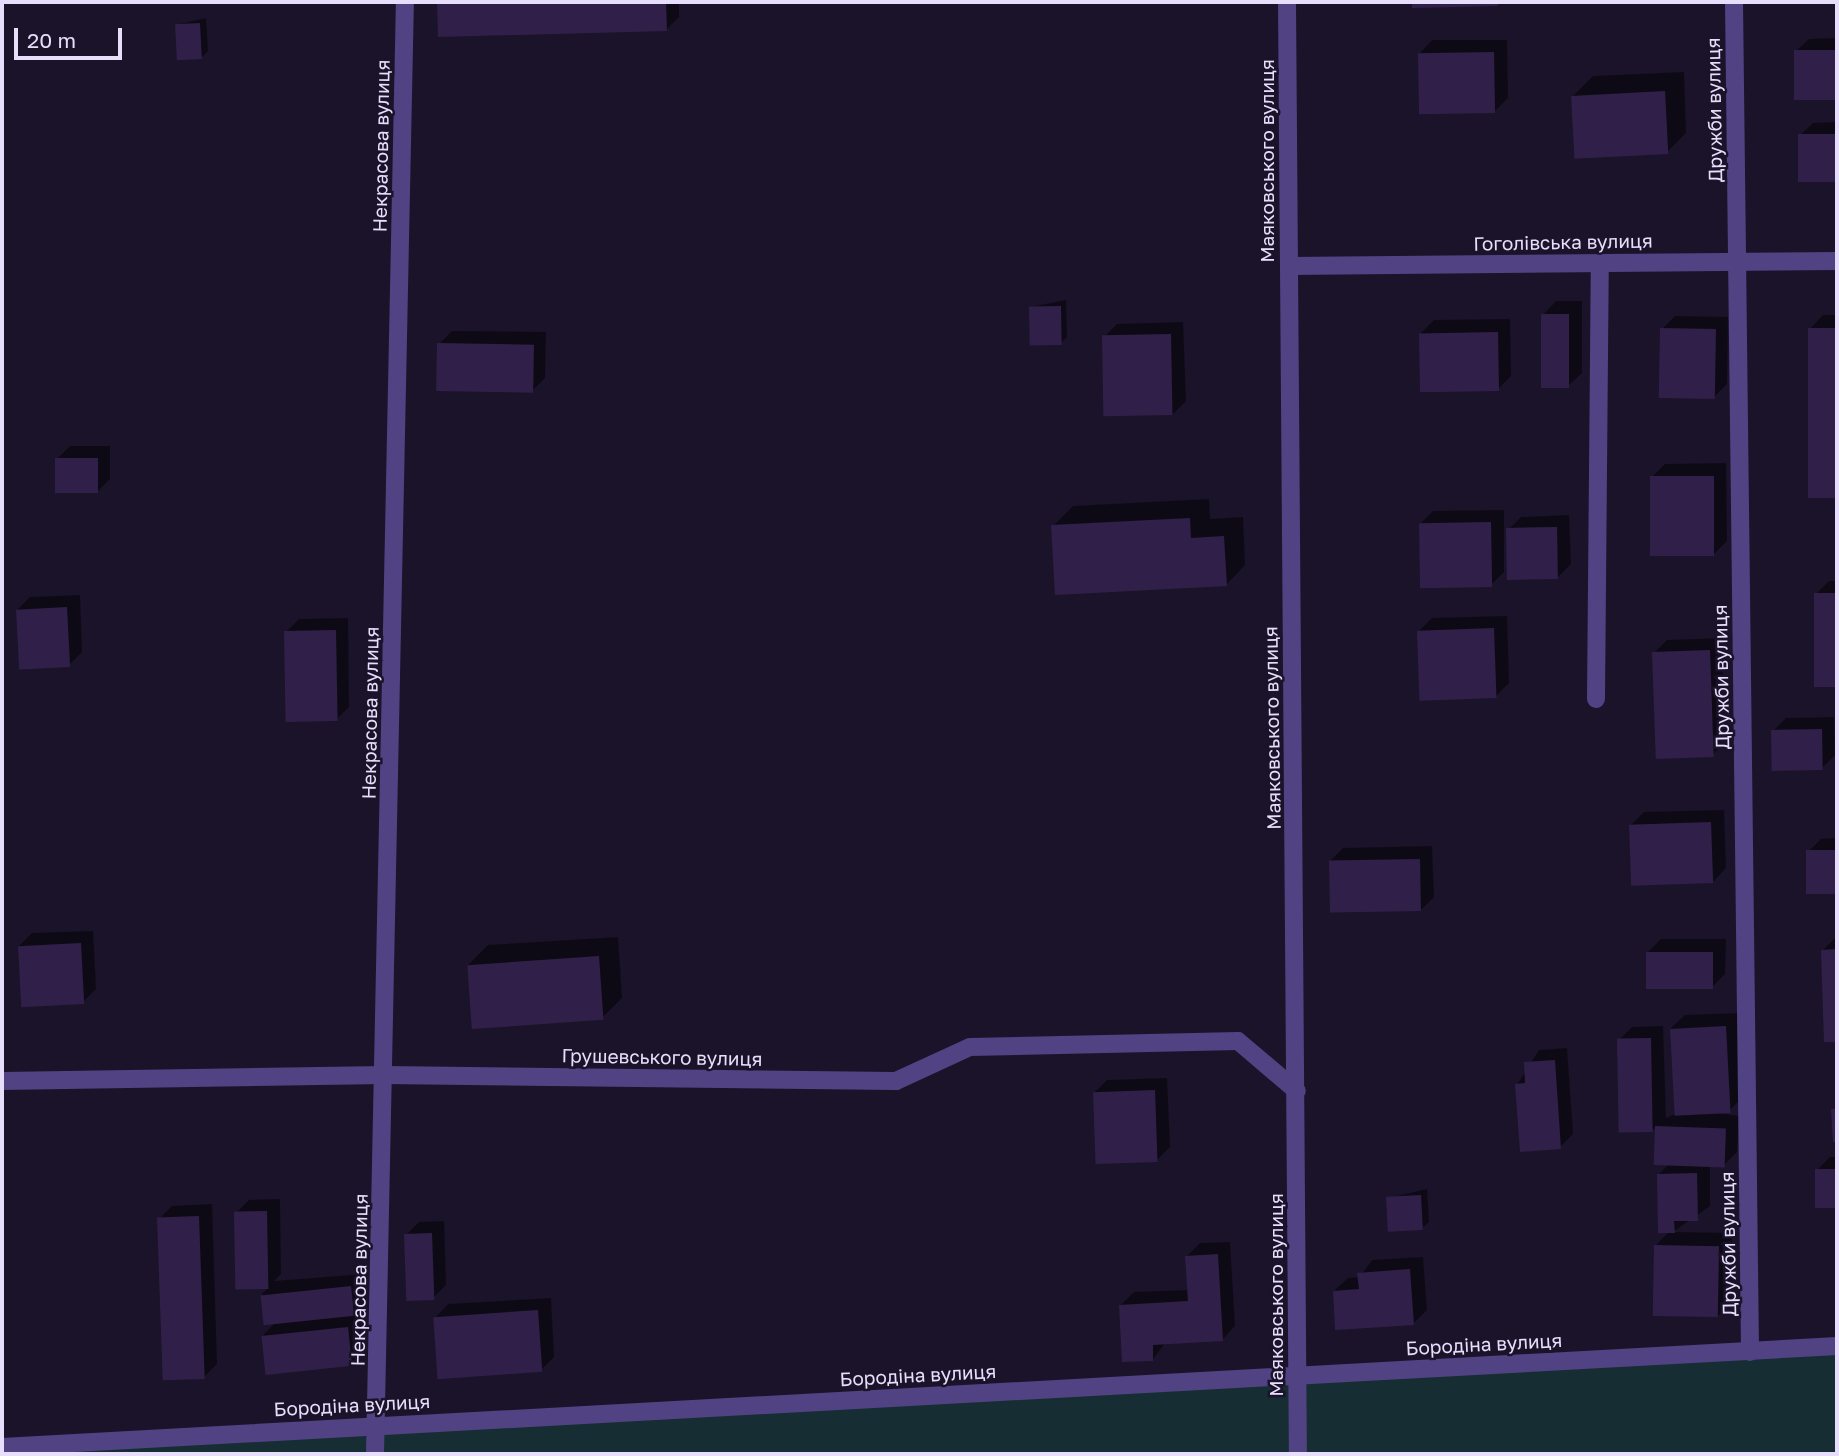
<!DOCTYPE html>
<html>
<head>
<meta charset="utf-8">
<style>
  body { margin:0 }
  #map { position:relative; width:1839px; height:1456px; overflow:hidden; background:#1b1329; font-family:"Golos Text",sans-serif }
  div>[style] { position:absolute }
  .green>* { inset:0; background:#162e33 }
  .shadow>* { inset:0; background:#0007 }
  .building>* { inset:0; background:#302049; transform-origin:0 0 }
  .lane>* { height:18px; margin:-9px; padding:0 9px; transform-origin:9px; border-radius:9px; background:#514284 }
  .street>* { height:18px; margin:-9px; padding:0 9px; transform-origin:9px; border-radius:9px; background:#514284 }
  span { translate:-50% -50%; white-space:nowrap; text-align:center; line-height:1.15; -webkit-text-stroke:5px #1b1329; paint-order:stroke }
  .street-label { font-size:19px; color:#e7defc }
  .frame { position:absolute; inset:0; border:4px solid #e7defc; pointer-events:none }
  .scale { position:absolute; left:14px; top:28px; width:108px; height:32px; box-sizing:border-box; border:4px solid #e7defc; border-top:0; padding-left:9px; font-size:21px; line-height:24px; white-space:nowrap; color:#e7defc; -webkit-text-stroke:5px #1b1329; paint-order:stroke }
</style>
</head>
<body>
<div id="map">
  <div class="green">
    <div style="clip-path:polygon(1837px 1347px,1837px 1454px,1305px 1454px,1304px 1380px)"></div>
    <div style="clip-path:polygon(1292px 1383px,1293px 1454px,2px 1454px)"></div>
  </div>
  <div class="shadow">
    <div style="clip-path:polygon(439px 2px,679px 2px,679px 17px,666px 30px,439px 35px)"></div>
    <div style="clip-path:polygon(206px 18px,208px 51px,202px 57px,176px 25px)"></div>
    <div style="clip-path:polygon(1837px 38px,1837px 98px,1797px 99px,1795px 52px,1809px 39px)"></div>
    <div style="clip-path:polygon(1432px 40px,1507px 40px,1508px 98px,1495px 111px,1419px 54px)"></div>
    <div style="clip-path:polygon(1684px 72px,1686px 133px,1667px 152px,1573px 96px,1593px 76px)"></div>
    <div style="clip-path:polygon(1837px 122px,1837px 180px,1802px 182px,1799px 136px,1813px 123px)"></div>
    <div style="clip-path:polygon(1066px 300px,1067px 337px,1061px 343px,1030px 307px)"></div>
    <div style="clip-path:polygon(1556px 301px,1582px 301px,1582px 373px,1568px 386px,1543px 315px)"></div>
    <div style="clip-path:polygon(1823px 315px,1837px 315px,1837px 495px,1812px 496px,1810px 329px)"></div>
    <div style="clip-path:polygon(1675px 316px,1728px 317px,1727px 384px,1714px 397px,1662px 329px)"></div>
    <div style="clip-path:polygon(1510px 319px,1511px 376px,1498px 389px,1421px 333px,1434px 320px)"></div>
    <div style="clip-path:polygon(1183px 322px,1186px 401px,1173px 414px,1104px 337px,1117px 324px)"></div>
    <div style="clip-path:polygon(452px 331px,546px 332px,545px 378px,532px 391px,439px 344px)"></div>
    <div style="clip-path:polygon(70px 446px,110px 446px,110px 479px,97px 492px,57px 459px)"></div>
    <div style="clip-path:polygon(1726px 463px,1727px 541px,1714px 554px,1652px 477px,1665px 464px)"></div>
    <div style="clip-path:polygon(1209px 499px,1210px 519px,1243px 517px,1245px 565px,1226px 585px,1053px 526px,1073px 506px)"></div>
    <div style="clip-path:polygon(1504px 510px,1504px 572px,1491px 585px,1420px 524px,1433px 511px)"></div>
    <div style="clip-path:polygon(1569px 515px,1571px 564px,1558px 577px,1508px 530px,1521px 517px)"></div>
    <div style="clip-path:polygon(1829px 581px,1837px 581px,1837px 685px,1818px 685px,1816px 594px)"></div>
    <div style="clip-path:polygon(80px 595px,82px 652px,69px 665px,17px 610px,30px 597px)"></div>
    <div style="clip-path:polygon(1507px 616px,1509px 683px,1496px 696px,1419px 631px,1432px 618px)"></div>
    <div style="clip-path:polygon(348px 618px,349px 707px,336px 720px,286px 632px,299px 619px)"></div>
    <div style="clip-path:polygon(1722px 638px,1725px 742px,1712px 755px,1654px 653px,1667px 640px)"></div>
    <div style="clip-path:polygon(1834px 717px,1835px 755px,1822px 768px,1773px 731px,1786px 718px)"></div>
    <div style="clip-path:polygon(1724px 810px,1726px 868px,1713px 882px,1631px 825px,1644px 812px)"></div>
    <div style="clip-path:polygon(1837px 838px,1837px 893px,1810px 894px,1808px 852px,1821px 839px)"></div>
    <div style="clip-path:polygon(1432px 846px,1434px 897px,1421px 910px,1330px 861px,1343px 848px)"></div>
    <div style="clip-path:polygon(93px 931px,96px 989px,83px 1002px,19px 946px,32px 933px)"></div>
    <div style="clip-path:polygon(618px 937px,622px 998px,602px 1018px,468px 965px,488px 945px)"></div>
    <div style="clip-path:polygon(1836px 937px,1837px 1040px,1826px 1041px,1823px 950px)"></div>
    <div style="clip-path:polygon(1661px 939px,1726px 939px,1725px 974px,1712px 987px,1648px 952px)"></div>
    <div style="clip-path:polygon(1739px 1013px,1742px 1098px,1729px 1111px,1712px 1112px,1739px 1116px,1737px 1152px,1724px 1165px,1710px 1165px,1710px 1206px,1673px 1232px,1732px 1233px,1731px 1303px,1718px 1316px,1656px 1245px,1669px 1232px,1658px 1175px,1670px 1163px,1656px 1163px,1657px 1126px,1653px 1130px,1619px 1040px,1632px 1027px,1663px 1026px,1666px 1118px,1675px 1114px,1671px 1028px,1685px 1015px)"></div>
    <div style="clip-path:polygon(1567px 1048px,1573px 1134px,1560px 1147px,1517px 1085px,1539px 1050px)"></div>
    <div style="clip-path:polygon(1167px 1078px,1170px 1147px,1157px 1160px,1094px 1093px,1107px 1080px)"></div>
    <div style="clip-path:polygon(1830px 1157px,1837px 1157px,1837px 1206px,1818px 1206px,1817px 1170px)"></div>
    <div style="clip-path:polygon(1427px 1189px,1429px 1222px,1422px 1228px,1388px 1198px)"></div>
    <div style="clip-path:polygon(280px 1199px,281px 1274px,274px 1281px,364px 1274px,366px 1301px,352px 1315px,361px 1314px,364px 1351px,351px 1364px,263px 1335px,278px 1320px,262px 1294px,269px 1287px,238px 1288px,236px 1213px,249px 1200px)"></div>
    <div style="clip-path:polygon(212px 1204px,217px 1364px,204px 1377px,159px 1219px,172px 1206px)"></div>
    <div style="clip-path:polygon(444px 1221px,446px 1285px,433px 1298px,406px 1235px,419px 1222px)"></div>
    <div style="clip-path:polygon(1230px 1242px,1235px 1326px,1222px 1340px,1166px 1342px,1153px 1359px,1121px 1305px,1134px 1292px,1189px 1290px,1187px 1256px,1200px 1243px)"></div>
    <div style="clip-path:polygon(1423px 1257px,1427px 1310px,1414px 1323px,1334px 1291px,1348px 1278px,1360px 1277px,1372px 1260px)"></div>
    <div style="clip-path:polygon(551px 1298px,554px 1357px,541px 1370px,435px 1318px,448px 1304px)"></div>
  </div>
  <div class="building">
    <div style="clip-path:polygon(437px 2px,666px 2px,667px 31px,438px 37px)"></div>
    <div style="clip-path:polygon(1412px 2px,1498px 2px,1498px 6px,1412px 8px)"></div>
    <div style="left:200px;top:23px;width:36px;height:25px;rotate:87deg"></div>
    <div style="left:1837px;top:50px;width:50px;height:43px;rotate:90deg"></div>
    <div style="left:1494px;top:52px;width:61px;height:76px;rotate:89deg"></div>
    <div style="left:1665px;top:91px;width:63px;height:94px;rotate:87deg"></div>
    <div style="left:1837px;top:134px;width:48px;height:39px;rotate:90deg"></div>
    <div style="left:1061px;top:306px;width:39px;height:32px;rotate:89deg"></div>
    <div style="left:1541px;top:314px;width:28px;height:74px"></div>
    <div style="left:1660px;top:328px;width:56px;height:70px;rotate:1deg"></div>
    <div style="left:1808px;top:328px;width:29px;height:170px"></div>
    <div style="left:1498px;top:332px;width:59px;height:79px;rotate:89deg"></div>
    <div style="left:1171px;top:334px;width:81px;height:69px;rotate:89deg"></div>
    <div style="left:437px;top:343px;width:97px;height:48px;rotate:1deg"></div>
    <div style="left:55px;top:458px;width:43px;height:35px"></div>
    <div style="left:1650px;top:476px;width:64px;height:80px"></div>
    <div style="clip-path:polygon(1190px 518px,1191px 538px,1224px 536px,1227px 586px,1055px 595px,1051px 525px)"></div>
    <div style="left:1491px;top:522px;width:65px;height:72px;rotate:89deg"></div>
    <div style="left:1557px;top:527px;width:52px;height:51px;rotate:89deg"></div>
    <div style="left:1837px;top:593px;width:94px;height:23px;rotate:90deg"></div>
    <div style="left:67px;top:607px;width:60px;height:51px;rotate:87deg"></div>
    <div style="left:1494px;top:628px;width:70px;height:77px;rotate:88deg"></div>
    <div style="left:336px;top:630px;width:91px;height:52px;rotate:89deg"></div>
    <div style="left:1710px;top:650px;width:107px;height:58px;rotate:88deg"></div>
    <div style="left:1822px;top:729px;width:41px;height:51px;rotate:89deg"></div>
    <div style="left:1711px;top:822px;width:61px;height:82px;rotate:88deg"></div>
    <div style="left:1837px;top:850px;width:44px;height:31px;rotate:90deg"></div>
    <div style="left:1420px;top:859px;width:52px;height:91px;rotate:89deg"></div>
    <div style="left:81px;top:943px;width:61px;height:63px;rotate:87deg"></div>
    <div style="clip-path:polygon(1837px 949px,1837px 1042px,1824px 1042px,1821px 950px)"></div>
    <div style="left:1646px;top:952px;width:67px;height:37px"></div>
    <div style="left:599px;top:956px;width:64px;height:132px;rotate:86deg"></div>
    <div style="left:1726px;top:1026px;width:87px;height:56px;rotate:87deg"></div>
    <div style="left:1651px;top:1038px;width:94px;height:34px;rotate:89deg"></div>
    <div style="clip-path:polygon(1555px 1060px,1561px 1149px,1520px 1152px,1515px 1084px,1525px 1083px,1524px 1062px)"></div>
    <div style="left:1155px;top:1090px;width:72px;height:62px;rotate:88deg"></div>
    <div style="clip-path:polygon(1831px 1109px,1837px 1109px,1837px 1142px,1833px 1142px)"></div>
    <div style="left:1655px;top:1126px;width:71px;height:39px;rotate:2deg"></div>
    <div style="left:1815px;top:1169px;width:22px;height:39px"></div>
    <div style="clip-path:polygon(1697px 1173px,1698px 1221px,1674px 1221px,1675px 1233px,1658px 1233px,1657px 1174px)"></div>
    <div style="left:1421px;top:1195px;width:35px;height:35px;rotate:87deg"></div>
    <div style="left:267px;top:1211px;width:78px;height:33px;rotate:89deg"></div>
    <div style="left:199px;top:1216px;width:163px;height:42px;rotate:88deg"></div>
    <div style="left:432px;top:1233px;width:67px;height:28px;rotate:88deg"></div>
    <div style="left:1654px;top:1245px;width:65px;height:71px;rotate:1deg"></div>
    <div style="clip-path:polygon(1218px 1254px,1223px 1341px,1153px 1345px,1153px 1361px,1122px 1362px,1119px 1305px,1188px 1301px,1185px 1256px)"></div>
    <div style="clip-path:polygon(1410px 1269px,1414px 1325px,1335px 1330px,1333px 1291px,1359px 1289px,1357px 1273px)"></div>
    <div style="left:351px;top:1286px;width:30px;height:91px;rotate:84deg"></div>
    <div style="left:538px;top:1310px;width:62px;height:105px;rotate:86deg"></div>
    <div style="left:348px;top:1327px;width:39px;height:87px;rotate:84deg"></div>
  </div>
  <div class="lane">
    <div style="left:1596px;top:699px;width:436px;rotate:-89.5deg"></div>
  </div>
  <div class="street">
    <div style="left:1287px;top:2px;width:1452px;rotate:89.57deg"></div>
    <div style="left:1734px;top:2px;width:1350px;rotate:89.32deg"></div>
    <div style="left:1289px;top:266px;width:548px;rotate:-0.52deg"></div>
    <div style="left:2px;top:1081px;width:382px;rotate:-0.9deg"></div>
    <div style="left:384px;top:1075px;width:512px;rotate:0.67deg"></div>
    <div style="left:896px;top:1081px;width:81px;rotate:-24.7deg"></div>
    <div style="left:970px;top:1047px;width:268px;rotate:-1.3deg"></div>
    <div style="left:1238px;top:1041px;width:77px;rotate:40.3deg"></div>
    <div style="left:2px;top:1447px;width:1838px;rotate:-3.15deg"></div>
    <div style="left:375px;top:1454px;width:1452px;rotate:-88.82deg"></div>
  </div>
  <div class="street-label">
    <span style="left:1714px;top:110px;rotate:-91deg">Дружби вулиця</span>
    <span style="left:381px;top:146px;rotate:-89deg">Некрасова вулиця</span>
    <span style="left:1267px;top:161px;rotate:-90deg">Маяковського вулиця</span>
    <span style="left:1563px;top:242px;rotate:-1deg">Гоголівська вулиця</span>
    <span style="left:1721px;top:677px;rotate:-91deg">Дружби вулиця</span>
    <span style="left:370px;top:713px;rotate:-89deg">Некрасова вулиця</span>
    <span style="left:1272px;top:728px;rotate:-91deg">Маяковського вулиця</span>
    <span style="left:662px;top:1057px;rotate:1deg">Грушевського вулиця</span>
    <span style="left:1728px;top:1244px;rotate:-91deg">Дружби вулиця</span>
    <span style="left:359px;top:1280px;rotate:-89deg">Некрасова вулиця</span>
    <span style="left:1276px;top:1295px;rotate:-90deg">Маяковського вулиця</span>
    <span style="left:1484px;top:1344px;rotate:-3deg">Бородіна вулиця</span>
    <span style="left:918px;top:1375px;rotate:-3deg">Бородіна вулиця</span>
    <span style="left:352px;top:1405px;rotate:-3deg">Бородіна вулиця</span>
  </div>
  <div class="frame"></div>
  <div class="scale">20 m</div>
</div>
</body>
</html>
